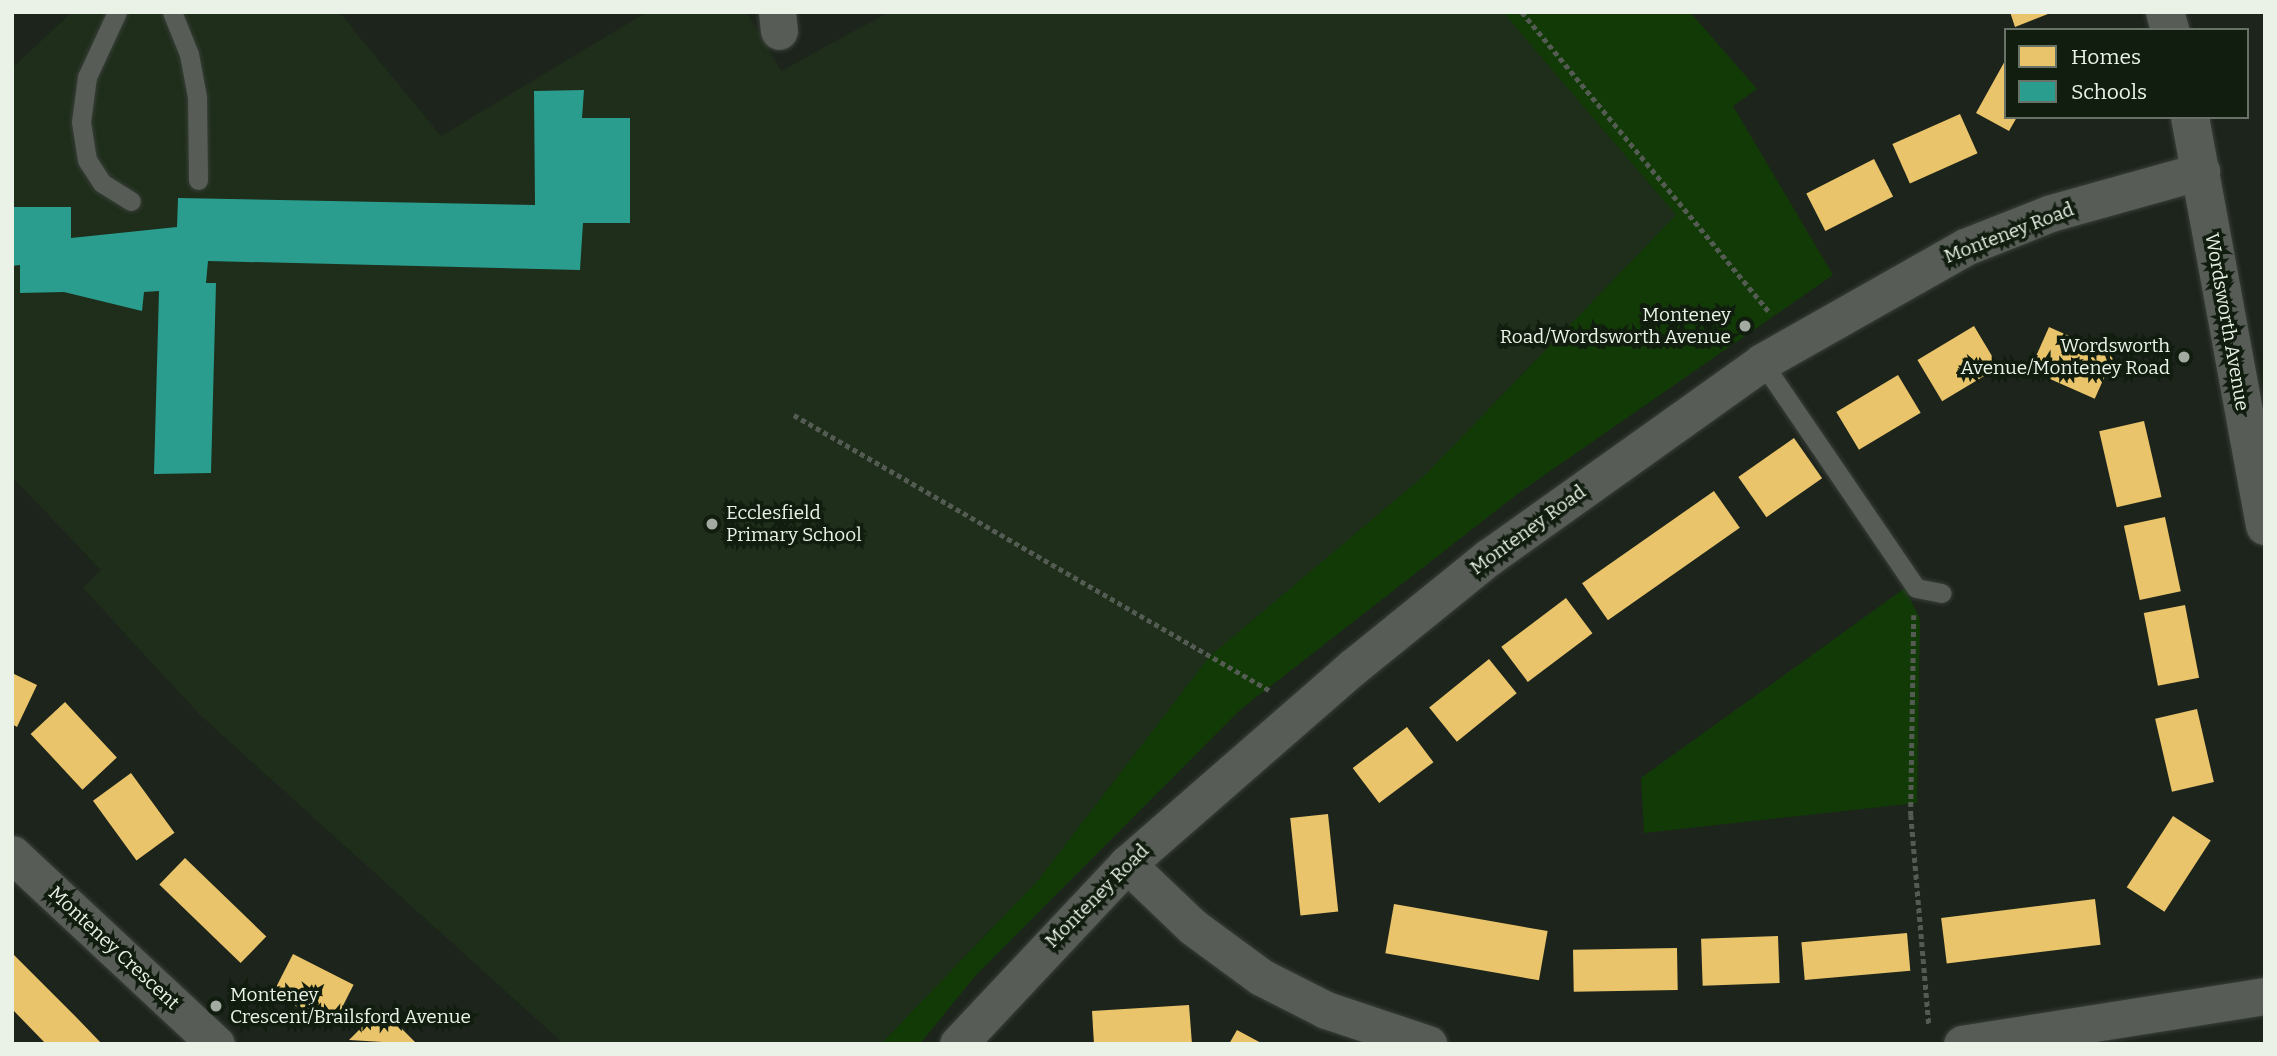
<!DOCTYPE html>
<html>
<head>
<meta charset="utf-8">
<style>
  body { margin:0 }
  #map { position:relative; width:2277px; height:1056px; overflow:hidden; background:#1d241c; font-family:Bitter,serif }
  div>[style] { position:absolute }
  .built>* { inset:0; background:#1e2e1a }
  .green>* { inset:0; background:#123a07 }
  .homes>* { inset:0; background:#e9c46a; transform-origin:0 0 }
  .schools>* { inset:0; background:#2a9d8f }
  .path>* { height:4.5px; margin-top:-2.25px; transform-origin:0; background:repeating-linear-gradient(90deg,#545b53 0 5px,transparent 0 8.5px) }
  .roads { filter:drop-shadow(0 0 2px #383e38) drop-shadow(0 0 2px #383e38) }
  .service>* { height:19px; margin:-9.5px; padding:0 9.5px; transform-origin:9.5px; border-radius:9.5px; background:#575c56 }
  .minor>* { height:37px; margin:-18.5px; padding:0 18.5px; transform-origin:18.5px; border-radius:18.5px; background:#575c56 }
  .tertiary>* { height:38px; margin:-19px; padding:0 19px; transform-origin:19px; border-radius:19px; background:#575c56 }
  .dots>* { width:19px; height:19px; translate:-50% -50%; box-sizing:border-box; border:4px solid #111d0f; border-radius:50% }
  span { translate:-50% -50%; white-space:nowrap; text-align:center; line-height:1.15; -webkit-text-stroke:7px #111d0f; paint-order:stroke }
  .street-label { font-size:19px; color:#eaf2e8 }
  .poi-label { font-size:19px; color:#eaf2e8 }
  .right { translate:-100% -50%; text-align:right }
  .left { translate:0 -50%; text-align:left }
  .frame { position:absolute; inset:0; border:14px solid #eaf2e8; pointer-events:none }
  .legend { position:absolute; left:2004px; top:28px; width:245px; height:91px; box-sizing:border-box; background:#111d0f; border:2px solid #687266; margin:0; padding:9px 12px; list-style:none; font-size:21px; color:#eaf2e8 }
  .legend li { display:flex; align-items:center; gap:14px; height:35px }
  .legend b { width:35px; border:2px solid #687266 }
</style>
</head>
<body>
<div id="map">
  <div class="built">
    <div style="clip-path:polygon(72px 12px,339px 12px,441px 136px,647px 12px,747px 12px,781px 71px,889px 12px,1503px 12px,1676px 215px,1426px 474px,1209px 657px,1039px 879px,881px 1044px,564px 1044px,200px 715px,83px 588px,101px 570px,12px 477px,12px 68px)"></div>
  </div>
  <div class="green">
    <div style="clip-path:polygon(1503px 12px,1690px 12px,1757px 89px,1733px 106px,1833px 275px,1520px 492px,1240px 710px,976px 975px,920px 1044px,881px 1044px,1039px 879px,1209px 657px,1426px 474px,1676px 215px)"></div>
    <div style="clip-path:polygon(1905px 588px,1920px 619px,1917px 803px,1644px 833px,1641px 778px)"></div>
  </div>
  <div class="homes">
    <div style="clip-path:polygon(2010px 12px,2053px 12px,2015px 27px)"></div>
    <div style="clip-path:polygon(2006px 59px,2006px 117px,2017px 117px,2009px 131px,1976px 113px)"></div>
    <div style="left:1960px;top:114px;width:43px;height:74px;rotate:66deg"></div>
    <div style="left:1874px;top:159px;width:42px;height:76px;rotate:63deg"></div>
    <div style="left:1974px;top:326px;width:48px;height:66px;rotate:59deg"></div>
    <div style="left:2049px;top:327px;width:71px;height:47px;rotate:24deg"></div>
    <div style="left:1898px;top:375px;width:44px;height:72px;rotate:59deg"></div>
    <div style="left:2144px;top:421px;width:78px;height:46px;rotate:77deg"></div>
    <div style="left:1794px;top:438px;width:49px;height:68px;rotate:55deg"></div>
    <div style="left:1714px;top:491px;width:45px;height:161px;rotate:55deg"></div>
    <div style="left:2165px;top:517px;width:76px;height:42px;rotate:78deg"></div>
    <div style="left:1566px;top:598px;width:44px;height:81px;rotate:53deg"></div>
    <div style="left:2185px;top:605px;width:74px;height:42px;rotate:79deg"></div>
    <div style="left:1489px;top:659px;width:44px;height:77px;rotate:51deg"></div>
    <div style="clip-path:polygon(12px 673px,37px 685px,17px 727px,12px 724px)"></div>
    <div style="left:65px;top:702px;width:76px;height:47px;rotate:47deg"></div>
    <div style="left:2197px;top:709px;width:75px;height:43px;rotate:77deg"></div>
    <div style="left:1407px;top:727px;width:44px;height:68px;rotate:53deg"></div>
    <div style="left:131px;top:773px;width:74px;height:47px;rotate:54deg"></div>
    <div style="left:1328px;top:814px;width:98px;height:38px;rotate:84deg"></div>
    <div style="left:2173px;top:816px;width:45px;height:85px;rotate:33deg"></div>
    <div style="left:185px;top:858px;width:113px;height:37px;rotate:44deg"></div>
    <div style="left:2095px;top:899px;width:46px;height:155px;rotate:83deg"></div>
    <div style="left:1394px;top:904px;width:156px;height:50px;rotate:10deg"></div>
    <div style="left:1907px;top:933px;width:38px;height:106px;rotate:85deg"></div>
    <div style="left:1778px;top:936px;width:47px;height:77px;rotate:88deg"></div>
    <div style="left:1677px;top:948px;width:42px;height:104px;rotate:89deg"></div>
    <div style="clip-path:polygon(12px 953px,76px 1017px,102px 1044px,46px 1044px,12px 1009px)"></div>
    <div style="left:293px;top:954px;width:68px;height:45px;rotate:27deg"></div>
    <div style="clip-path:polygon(1189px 1005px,1192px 1044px,1094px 1044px,1092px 1011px)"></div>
    <div style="clip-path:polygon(381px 1008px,417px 1044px,349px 1040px)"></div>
    <div style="clip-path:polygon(1237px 1030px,1263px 1044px,1229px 1044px)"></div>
  </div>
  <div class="schools">
    <div style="clip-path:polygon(584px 90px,582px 118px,630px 118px,630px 223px,583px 223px,580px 270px,208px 261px,206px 283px,216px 283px,211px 473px,154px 474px,159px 291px,144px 292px,142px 311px,64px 292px,20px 293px,20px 265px,12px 266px,12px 207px,71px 207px,71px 238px,177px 227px,178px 198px,535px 205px,534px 91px)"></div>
  </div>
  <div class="path">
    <div style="left:1522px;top:12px;width:391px;rotate:50.5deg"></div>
    <div style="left:794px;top:415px;width:549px;rotate:30.07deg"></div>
    <div style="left:1914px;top:615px;width:200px;rotate:90.9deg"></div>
    <div style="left:1911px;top:815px;width:211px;rotate:85.1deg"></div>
  </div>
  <div class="roads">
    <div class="service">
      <div style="left:117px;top:12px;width:72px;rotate:114.8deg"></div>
      <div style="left:87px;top:77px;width:45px;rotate:97.6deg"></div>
      <div style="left:81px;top:122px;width:38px;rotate:81deg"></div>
      <div style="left:87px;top:160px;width:27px;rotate:57deg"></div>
      <div style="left:102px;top:183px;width:34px;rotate:32deg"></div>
      <div style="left:172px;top:12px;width:45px;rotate:68deg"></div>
      <div style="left:189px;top:54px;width:44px;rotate:79.5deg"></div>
      <div style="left:197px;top:97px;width:83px;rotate:89.3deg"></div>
      <div style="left:1762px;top:362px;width:273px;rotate:55.7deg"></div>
      <div style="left:1916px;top:588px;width:26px;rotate:11deg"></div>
    </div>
    <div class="minor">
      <div style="left:777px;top:12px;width:19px;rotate:84deg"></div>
      <div style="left:12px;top:854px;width:279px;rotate:43deg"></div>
      <div style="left:1127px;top:864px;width:91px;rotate:43.7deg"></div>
      <div style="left:1193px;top:927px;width:84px;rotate:36.3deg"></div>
      <div style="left:1261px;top:977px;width:73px;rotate:26.9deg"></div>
      <div style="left:1326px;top:1010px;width:108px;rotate:18.4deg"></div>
      <div style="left:958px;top:1044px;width:247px;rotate:-46.8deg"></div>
      <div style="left:1127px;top:864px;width:300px;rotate:-41.1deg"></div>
      <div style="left:1353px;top:667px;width:175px;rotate:-39deg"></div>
      <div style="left:1489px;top:557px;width:335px;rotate:-35.5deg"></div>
      <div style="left:1762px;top:362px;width:233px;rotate:-29.5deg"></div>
      <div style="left:1965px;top:247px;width:92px;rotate:-21.6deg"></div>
      <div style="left:2051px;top:213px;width:156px;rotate:-15.6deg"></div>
      <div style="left:1962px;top:1044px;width:307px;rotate:-9deg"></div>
    </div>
    <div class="tertiary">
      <div style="left:2165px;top:12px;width:19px;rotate:74deg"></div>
      <div style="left:2190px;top:117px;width:416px;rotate:79.6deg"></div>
    </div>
  </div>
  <div class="dots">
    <div style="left:1745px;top:326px;background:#a2aaa1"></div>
    <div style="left:2184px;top:357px;background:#a2aaa1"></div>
    <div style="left:712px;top:524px;background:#a2aaa1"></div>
    <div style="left:216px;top:1006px;background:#a2aaa1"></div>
  </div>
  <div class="street-label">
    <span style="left:2009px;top:233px;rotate:-21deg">Monteney Road</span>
    <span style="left:2227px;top:322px;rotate:80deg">Wordsworth Avenue</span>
    <span style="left:1528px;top:530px;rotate:-36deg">Monteney Road</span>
    <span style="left:1097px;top:896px;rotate:-45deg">Monteney Road</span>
    <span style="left:114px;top:948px;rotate:43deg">Monteney Crescent</span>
  </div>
  <div class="poi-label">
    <span class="right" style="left:1731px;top:326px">Monteney<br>Road/Wordsworth Avenue</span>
    <span class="right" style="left:2170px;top:357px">Wordsworth<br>Avenue/Monteney Road</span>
    <span class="left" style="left:726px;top:524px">Ecclesfield<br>Primary School</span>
    <span class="left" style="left:230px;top:1006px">Monteney<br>Crescent/Brailsford Avenue</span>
  </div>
  <div class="frame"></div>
  <ul class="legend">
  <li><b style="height:19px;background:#e9c46a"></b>Homes</li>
  <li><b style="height:19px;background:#2a9d8f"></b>Schools</li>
  </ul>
</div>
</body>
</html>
